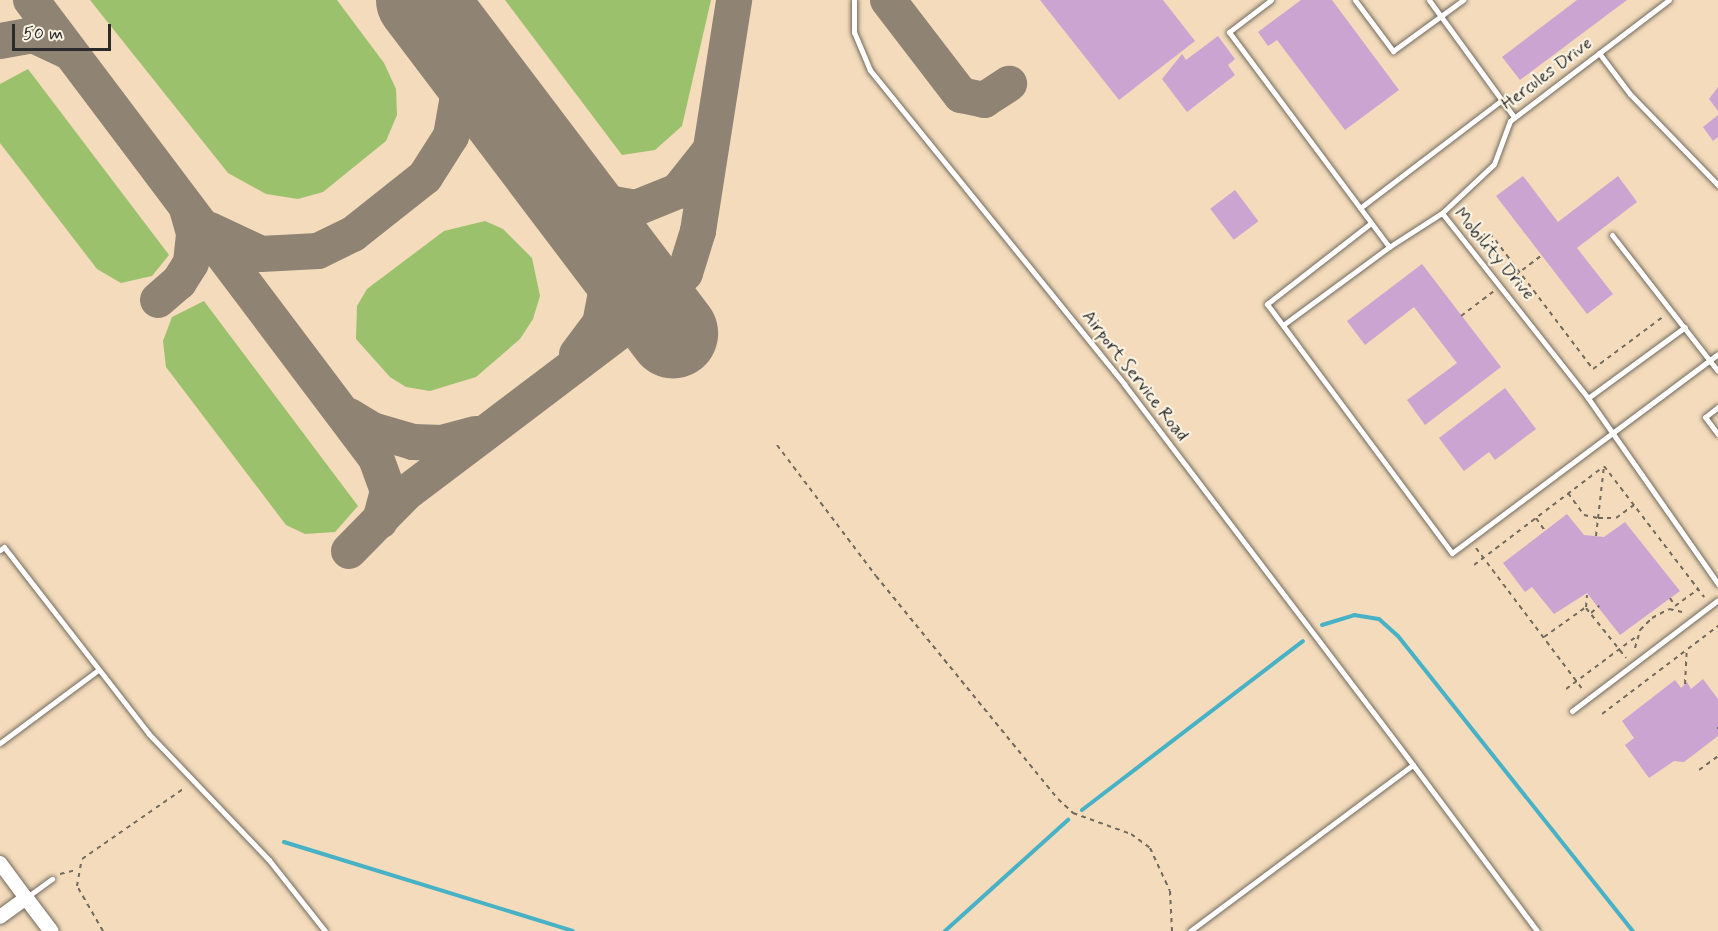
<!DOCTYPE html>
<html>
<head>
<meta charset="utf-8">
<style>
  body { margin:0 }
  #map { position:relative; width:1718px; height:931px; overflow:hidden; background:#f3dbbb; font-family:Mynerve,sans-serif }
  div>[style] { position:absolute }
  .green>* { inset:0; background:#9bc16c }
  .stream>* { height:4px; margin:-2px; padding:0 2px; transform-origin:2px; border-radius:2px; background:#47b1c5 }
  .taxiway>* { height:36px; margin:-18px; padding:0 18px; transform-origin:18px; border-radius:18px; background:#8f8373 }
  .runway>* { height:90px; margin:-45px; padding:0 45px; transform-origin:45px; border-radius:45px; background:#8f8373 }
  .building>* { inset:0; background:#cba4d2; transform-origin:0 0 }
  .path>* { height:2px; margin-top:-1px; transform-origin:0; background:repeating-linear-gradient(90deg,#71695d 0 4.5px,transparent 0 9px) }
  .roads { filter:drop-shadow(0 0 2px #71695d) drop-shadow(0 0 2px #71695d) }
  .service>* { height:5px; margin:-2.5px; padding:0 2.5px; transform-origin:2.5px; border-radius:2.5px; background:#fff }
  .tertiary>* { height:14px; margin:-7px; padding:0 7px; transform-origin:7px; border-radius:7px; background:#fff }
  .secondary>* { height:15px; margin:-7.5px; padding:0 7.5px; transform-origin:7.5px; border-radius:7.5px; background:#fff }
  span { translate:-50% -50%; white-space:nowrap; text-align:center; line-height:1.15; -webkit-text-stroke:4.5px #fcf5e5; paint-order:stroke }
  .street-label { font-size:18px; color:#2b2b2b }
  .scale { position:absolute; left:12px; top:24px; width:99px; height:27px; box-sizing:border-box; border:3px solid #2b2b2b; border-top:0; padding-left:8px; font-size:18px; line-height:21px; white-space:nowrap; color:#2b2b2b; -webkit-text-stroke:4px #fcf5e5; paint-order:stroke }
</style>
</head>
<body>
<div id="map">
  <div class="green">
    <div style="clip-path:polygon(90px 0,337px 0,384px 63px,396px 89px,397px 115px,386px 141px,323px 192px,298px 199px,266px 194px,228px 173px)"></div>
    <div style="clip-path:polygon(505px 0,711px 0,682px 126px,655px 150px,622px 155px)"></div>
    <div style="clip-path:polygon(28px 69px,169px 255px,152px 276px,121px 283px,97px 269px,0 143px,0 84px)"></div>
    <div style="clip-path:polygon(485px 221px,503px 229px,532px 258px,540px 296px,533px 319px,520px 339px,476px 377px,430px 391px,406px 387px,390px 377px,356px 339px,357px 306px,367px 289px,444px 231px)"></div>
    <div style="clip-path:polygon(204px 301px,358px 506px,335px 532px,305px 534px,286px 525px,166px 367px,163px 341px,172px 317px)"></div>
  </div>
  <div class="stream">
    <div style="left:1322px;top:625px;width:34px;rotate:-17deg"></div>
    <div style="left:1354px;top:615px;width:25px;rotate:9deg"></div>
    <div style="left:1379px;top:619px;width:25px;rotate:42deg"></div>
    <div style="left:1398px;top:636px;width:377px;rotate:51.5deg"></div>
    <div style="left:1082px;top:810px;width:278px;rotate:-37.4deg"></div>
    <div style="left:284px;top:842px;width:302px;rotate:17.1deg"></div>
    <div style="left:945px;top:931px;width:166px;rotate:-42.1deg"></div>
  </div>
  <div class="taxiway">
    <div style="left:31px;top:0;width:573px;rotate:53.01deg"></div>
    <div style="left:376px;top:458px;width:35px;rotate:70deg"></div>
    <div style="left:388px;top:491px;width:31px;rotate:105deg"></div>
    <div style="left:888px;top:0;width:120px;rotate:52.5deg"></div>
    <div style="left:961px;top:95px;width:24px;rotate:12deg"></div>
    <div style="left:984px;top:100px;width:30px;rotate:-33deg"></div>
    <div style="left:0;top:41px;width:34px;rotate:-10deg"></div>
    <div style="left:33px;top:35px;width:40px;rotate:25deg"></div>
    <div style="left:552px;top:173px;width:52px;rotate:32.5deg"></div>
    <div style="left:596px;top:201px;width:41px;rotate:9.9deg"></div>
    <div style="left:636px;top:208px;width:45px;rotate:-22deg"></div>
    <div style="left:678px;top:191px;width:48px;rotate:-51.7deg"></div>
    <div style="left:210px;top:230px;width:56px;rotate:25.2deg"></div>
    <div style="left:261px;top:254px;width:57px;rotate:-3deg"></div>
    <div style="left:318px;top:251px;width:39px;rotate:-26deg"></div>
    <div style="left:353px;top:234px;width:92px;rotate:-38.4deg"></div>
    <div style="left:425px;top:177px;width:49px;rotate:-57.6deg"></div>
    <div style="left:451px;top:136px;width:39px;rotate:-80deg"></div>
    <div style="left:458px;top:98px;width:40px;rotate:-98.5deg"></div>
    <div style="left:452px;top:58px;width:66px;rotate:-118.9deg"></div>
    <div style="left:158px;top:300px;width:28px;rotate:-41deg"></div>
    <div style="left:179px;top:282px;width:22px;rotate:-58deg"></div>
    <div style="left:191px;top:263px;width:30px;rotate:-84deg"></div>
    <div style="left:194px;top:233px;width:25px;rotate:-106deg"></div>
    <div style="left:577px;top:354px;width:38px;rotate:-53deg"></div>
    <div style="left:600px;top:324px;width:43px;rotate:-79.2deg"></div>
    <div style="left:608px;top:282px;width:69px;rotate:-109.5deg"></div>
    <div style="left:349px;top:416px;width:27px;rotate:31deg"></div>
    <div style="left:372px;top:430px;width:43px;rotate:16.3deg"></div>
    <div style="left:413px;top:442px;width:29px;rotate:2deg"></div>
    <div style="left:442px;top:443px;width:35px;rotate:-15deg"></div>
    <div style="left:349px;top:551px;width:81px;rotate:-45.5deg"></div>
    <div style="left:406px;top:493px;width:310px;rotate:-37.1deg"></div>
    <div style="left:653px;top:306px;width:46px;rotate:-45.9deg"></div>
    <div style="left:685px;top:273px;width:44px;rotate:-72.8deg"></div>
    <div style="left:698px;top:231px;width:234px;rotate:-81.1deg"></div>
  </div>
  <div class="runway">
    <div style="left:421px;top:0;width:418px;rotate:52.9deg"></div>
  </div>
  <div class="building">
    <div style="clip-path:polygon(1040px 0,1163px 0,1195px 41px,1119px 100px)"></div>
    <div style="clip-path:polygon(1301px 0,1332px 0,1399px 90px,1345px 130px,1277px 40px,1268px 46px,1258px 32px)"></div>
    <div style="clip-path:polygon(1577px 0,1627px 0,1520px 80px,1502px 57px)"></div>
    <div style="clip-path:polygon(1218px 36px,1235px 59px,1228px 65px,1235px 75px,1187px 112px,1162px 79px,1182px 54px,1186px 60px)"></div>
    <div style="clip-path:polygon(1718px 87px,1718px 111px,1709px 99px)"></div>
    <div style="clip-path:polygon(1718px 115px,1718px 137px,1713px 141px,1703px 127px)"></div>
    <div style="clip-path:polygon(1523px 176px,1558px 222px,1618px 176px,1637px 202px,1577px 248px,1613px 294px,1587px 314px,1496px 196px)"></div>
    <div style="left:1235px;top:190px;width:39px;height:31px;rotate:53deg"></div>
    <div style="clip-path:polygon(1422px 264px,1501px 367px,1425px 425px,1407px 400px,1457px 363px,1414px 307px,1365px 345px,1347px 321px)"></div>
    <div style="clip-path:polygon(1505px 388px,1536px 429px,1495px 460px,1489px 452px,1464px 471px,1439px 438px)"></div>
    <div style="clip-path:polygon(1567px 514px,1584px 535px,1604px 537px,1625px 522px,1680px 591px,1620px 635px,1587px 593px,1554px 614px,1532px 587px,1525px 592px,1503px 563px)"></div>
    <div style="clip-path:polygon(1703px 679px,1718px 699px,1718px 736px,1684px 762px,1674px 761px,1649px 778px,1625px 745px,1634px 738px,1622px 721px,1675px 680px,1681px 688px,1687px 682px,1691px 689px)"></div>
  </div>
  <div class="path">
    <div style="left:1490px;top:233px;width:171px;rotate:52.9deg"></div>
    <div style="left:1593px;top:369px;width:89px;rotate:-36.7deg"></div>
    <div style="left:1508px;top:281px;width:43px;rotate:-37.4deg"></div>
    <div style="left:1461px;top:316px;width:41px;rotate:-37.1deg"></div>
    <div style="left:777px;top:445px;width:164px;rotate:52.9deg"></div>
    <div style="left:876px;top:576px;width:288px;rotate:50.8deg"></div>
    <div style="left:1058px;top:799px;width:21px;rotate:43deg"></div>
    <div style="left:1073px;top:813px;width:62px;rotate:19.9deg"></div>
    <div style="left:1131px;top:834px;width:24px;rotate:36deg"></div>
    <div style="left:1150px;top:848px;width:47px;rotate:65.1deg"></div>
    <div style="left:1170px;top:891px;width:40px;rotate:87.1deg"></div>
    <div style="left:1604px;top:466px;width:165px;rotate:52.6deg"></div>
    <div style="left:1568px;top:493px;width:27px;rotate:54deg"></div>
    <div style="left:1584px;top:515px;width:14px;rotate:12deg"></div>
    <div style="left:1598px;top:518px;width:18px"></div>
    <div style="left:1616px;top:518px;width:22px;rotate:-36deg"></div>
    <div style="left:1536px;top:518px;width:16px;rotate:55deg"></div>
    <div style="left:1596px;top:536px;width:70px;rotate:-83.5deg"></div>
    <div style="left:1476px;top:548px;width:178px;rotate:53deg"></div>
    <div style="left:1474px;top:565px;width:162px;rotate:-37.2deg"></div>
    <div style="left:1670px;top:598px;width:9px;rotate:58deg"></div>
    <div style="left:1675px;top:606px;width:29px;rotate:-36deg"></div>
    <div style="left:1586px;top:608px;width:64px;rotate:51.3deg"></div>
    <div style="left:1591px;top:613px;width:11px;rotate:-41deg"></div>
    <div style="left:1544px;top:637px;width:52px;rotate:-35.5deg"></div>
    <div style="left:1586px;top:607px;width:12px;rotate:-85deg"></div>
    <div style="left:1635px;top:648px;width:19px;rotate:-74deg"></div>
    <div style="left:1640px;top:630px;width:17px;rotate:-45deg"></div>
    <div style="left:1652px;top:618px;width:19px;rotate:-28deg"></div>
    <div style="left:1669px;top:609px;width:17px;rotate:13deg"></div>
    <div style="left:1685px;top:684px;width:34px;rotate:-87deg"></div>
    <div style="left:1566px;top:689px;width:89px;rotate:-36.7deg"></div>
    <div style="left:1602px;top:714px;width:146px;rotate:-37.2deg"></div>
    <div style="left:1717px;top:728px;width:1px"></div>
    <div style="left:1699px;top:770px;width:24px;rotate:-36deg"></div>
    <div style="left:60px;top:874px;width:16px;rotate:-14deg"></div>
    <div style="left:103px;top:931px;width:52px;rotate:-120deg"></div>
    <div style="left:77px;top:886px;width:27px;rotate:-80deg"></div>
    <div style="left:82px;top:859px;width:126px;rotate:-34.7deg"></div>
  </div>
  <div class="roads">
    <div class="service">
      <div style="left:854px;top:0;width:32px;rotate:90deg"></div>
      <div style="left:854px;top:32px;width:41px;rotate:67.2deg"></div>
      <div style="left:870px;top:70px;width:404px;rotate:51deg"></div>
      <div style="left:1124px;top:384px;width:478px;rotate:52.8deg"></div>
      <div style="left:1271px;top:0;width:53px;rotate:142.7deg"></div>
      <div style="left:1229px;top:32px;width:268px;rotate:53.3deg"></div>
      <div style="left:1389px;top:247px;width:63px;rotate:-32.7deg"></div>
      <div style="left:1442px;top:213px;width:236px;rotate:51.7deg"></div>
      <div style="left:1588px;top:398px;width:227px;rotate:55deg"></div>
      <div style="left:1355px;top:0;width:64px;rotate:53.3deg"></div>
      <div style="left:1393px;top:51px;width:87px;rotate:-36.1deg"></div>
      <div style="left:1429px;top:0;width:145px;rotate:54deg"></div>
      <div style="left:1599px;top:53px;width:51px;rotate:52.9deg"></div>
      <div style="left:1630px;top:94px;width:127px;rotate:46deg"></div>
      <div style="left:1360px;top:208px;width:178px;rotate:-37.3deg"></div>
      <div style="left:1442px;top:213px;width:71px;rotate:-43.3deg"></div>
      <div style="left:1494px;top:164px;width:46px;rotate:-69.6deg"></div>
      <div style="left:1510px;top:121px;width:200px;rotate:-37.3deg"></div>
      <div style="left:1371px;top:223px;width:132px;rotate:142.1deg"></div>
      <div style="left:1267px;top:304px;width:310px;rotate:53.4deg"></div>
      <div style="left:1452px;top:553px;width:332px;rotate:-36.8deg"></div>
      <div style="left:1612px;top:235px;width:172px;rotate:52.1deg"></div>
      <div style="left:1283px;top:325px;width:132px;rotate:-36.3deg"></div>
      <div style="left:1588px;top:398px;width:120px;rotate:-36.2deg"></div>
      <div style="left:1718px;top:407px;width:16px;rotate:142deg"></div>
      <div style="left:1705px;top:417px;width:21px;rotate:53deg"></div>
      <div style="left:0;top:550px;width:5px;rotate:-37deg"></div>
      <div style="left:4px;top:547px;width:237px;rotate:52.2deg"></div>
      <div style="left:149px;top:734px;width:174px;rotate:46.4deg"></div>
      <div style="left:269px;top:860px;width:90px;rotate:51.7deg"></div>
      <div style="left:1572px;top:711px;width:183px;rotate:-37.2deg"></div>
      <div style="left:0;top:743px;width:121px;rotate:-36.6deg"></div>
      <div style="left:27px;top:897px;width:31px;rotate:-36deg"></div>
      <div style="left:1190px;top:931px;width:278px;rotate:-36.7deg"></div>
      <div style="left:1413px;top:765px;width:207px;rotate:53.2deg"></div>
    </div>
    <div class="tertiary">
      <div style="left:0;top:863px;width:44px;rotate:53.4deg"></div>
      <div style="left:26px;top:898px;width:32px;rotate:144deg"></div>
    </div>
    <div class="secondary">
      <div style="left:26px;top:898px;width:41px;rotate:52.9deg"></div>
    </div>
  </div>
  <div class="street-label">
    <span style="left:1547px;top:74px;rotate:-37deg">Hercules Drive</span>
    <span style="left:1494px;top:254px;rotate:50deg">Mobility Drive</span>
    <span style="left:1135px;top:376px;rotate:52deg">Airport Service Road</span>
  </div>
  <div class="scale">50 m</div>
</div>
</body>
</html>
